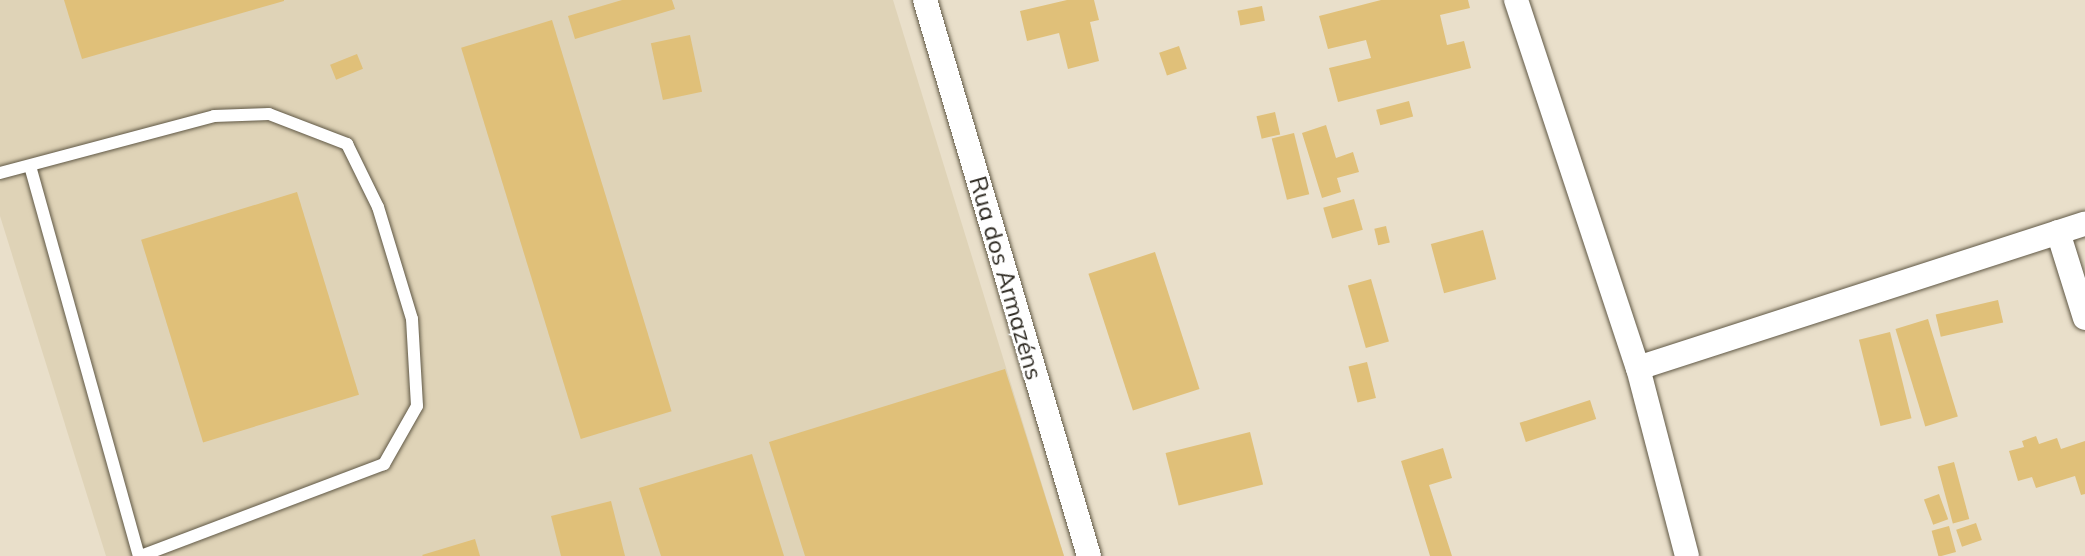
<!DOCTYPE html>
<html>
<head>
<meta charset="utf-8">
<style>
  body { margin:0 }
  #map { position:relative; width:2085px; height:556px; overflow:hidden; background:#e9dfca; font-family:Mulish,sans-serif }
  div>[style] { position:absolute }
  .built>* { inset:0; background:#dfd3b7 }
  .building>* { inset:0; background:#e0c079; transform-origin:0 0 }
  .roads { filter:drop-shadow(0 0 2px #605845) drop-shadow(0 0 2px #605845) }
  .service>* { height:12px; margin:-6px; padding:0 6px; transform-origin:6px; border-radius:6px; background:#fff }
  .minor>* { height:24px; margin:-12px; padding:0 12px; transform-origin:12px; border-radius:12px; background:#fff }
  span { translate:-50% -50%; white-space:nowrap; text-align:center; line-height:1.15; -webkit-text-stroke:5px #fff; paint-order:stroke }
  .street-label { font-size:24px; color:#2d2921 }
</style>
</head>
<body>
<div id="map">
  <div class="built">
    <div style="clip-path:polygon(0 0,893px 0,1064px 556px,106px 556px,0 216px)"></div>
  </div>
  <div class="building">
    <div style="clip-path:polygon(64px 0,284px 0,284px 1px,82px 59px)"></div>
    <div style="clip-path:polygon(622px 0,672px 0,675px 9px,575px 39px,568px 16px)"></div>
    <div style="clip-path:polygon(1067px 0,1094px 0,1099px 20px,1090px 22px,1099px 61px,1068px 69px,1059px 33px,1027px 41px,1020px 11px)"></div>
    <div style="clip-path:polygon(1381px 0,1468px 0,1470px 8px,1440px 15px,1447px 45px,1464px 41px,1471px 68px,1338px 102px,1329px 68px,1371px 58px,1366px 40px,1328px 49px,1319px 16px)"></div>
    <div style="left:1262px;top:6px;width:15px;height:25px;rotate:79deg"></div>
    <div style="left:552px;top:20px;width:409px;height:95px;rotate:73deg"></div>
    <div style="left:690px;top:35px;width:58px;height:40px;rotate:78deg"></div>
    <div style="left:1179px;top:46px;width:24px;height:21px;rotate:71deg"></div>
    <div style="left:357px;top:54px;width:16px;height:29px;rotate:68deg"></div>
    <div style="left:1409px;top:101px;width:16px;height:34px;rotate:75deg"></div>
    <div style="left:1275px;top:112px;width:23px;height:19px;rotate:77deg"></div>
    <div style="clip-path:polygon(1326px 125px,1336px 158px,1353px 152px,1359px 172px,1337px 178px,1341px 192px,1322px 198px,1302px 133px)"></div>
    <div style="left:1294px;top:133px;width:63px;height:23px;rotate:76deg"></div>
    <div style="left:297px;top:192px;width:212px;height:163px;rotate:73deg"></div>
    <div style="left:1354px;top:199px;width:32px;height:32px;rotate:74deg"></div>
    <div style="left:1386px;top:226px;width:17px;height:12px;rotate:77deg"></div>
    <div style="left:1483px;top:230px;width:51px;height:54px;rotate:75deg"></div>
    <div style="left:1155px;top:252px;width:144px;height:70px;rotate:72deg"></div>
    <div style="left:1371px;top:279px;width:65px;height:24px;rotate:74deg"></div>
    <div style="left:1998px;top:300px;width:23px;height:64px;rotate:77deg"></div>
    <div style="left:1928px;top:319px;width:102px;height:34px;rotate:73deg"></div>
    <div style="left:1890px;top:332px;width:89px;height:32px;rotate:76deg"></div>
    <div style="left:1367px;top:362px;width:37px;height:19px;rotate:76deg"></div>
    <div style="clip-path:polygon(1005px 369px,1064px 556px,805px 556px,769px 442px)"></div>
    <div style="left:1590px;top:400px;width:20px;height:74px;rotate:72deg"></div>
    <div style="left:1250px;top:432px;width:54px;height:87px;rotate:76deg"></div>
    <div style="clip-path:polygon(2036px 436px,2039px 444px,2057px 438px,2061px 449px,2085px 441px,2085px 494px,2081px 495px,2075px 476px,2036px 488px,2032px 477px,2018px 481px,2009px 451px,2024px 447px,2022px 441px)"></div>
    <div style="clip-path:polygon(1443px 448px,1452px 478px,1429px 485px,1452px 556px,1430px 556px,1401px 461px)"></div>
    <div style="clip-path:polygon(752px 454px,784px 556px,661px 556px,639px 488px)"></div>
    <div style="left:1954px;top:462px;width:59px;height:17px;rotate:75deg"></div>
    <div style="left:1939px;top:494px;width:27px;height:16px;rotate:70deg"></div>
    <div style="clip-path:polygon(611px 501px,625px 556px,561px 556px,551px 516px)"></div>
    <div style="left:1976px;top:523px;width:18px;height:21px;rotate:71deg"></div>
    <div style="left:1949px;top:526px;width:27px;height:18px;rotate:75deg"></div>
    <div style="clip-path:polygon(475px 539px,480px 556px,423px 556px,422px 555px)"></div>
  </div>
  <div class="roads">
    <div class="service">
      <div style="left:30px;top:166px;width:405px;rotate:74.4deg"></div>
      <div style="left:0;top:173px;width:221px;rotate:-14.9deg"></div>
      <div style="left:214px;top:116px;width:55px;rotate:-2.1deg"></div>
      <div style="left:269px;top:114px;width:84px;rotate:21deg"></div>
      <div style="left:347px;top:144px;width:70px;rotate:63.8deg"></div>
      <div style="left:378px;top:207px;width:117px;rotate:73.1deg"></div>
      <div style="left:412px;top:319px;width:87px;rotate:86.7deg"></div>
      <div style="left:417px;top:406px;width:67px;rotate:119.6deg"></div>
      <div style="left:384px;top:464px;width:260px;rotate:159.3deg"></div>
    </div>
    <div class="minor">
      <div style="left:925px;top:0;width:580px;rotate:73.57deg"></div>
      <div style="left:1516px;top:0;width:388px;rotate:71.7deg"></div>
      <div style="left:1638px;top:368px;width:194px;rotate:75.4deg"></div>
      <div style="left:2058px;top:232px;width:90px;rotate:72.6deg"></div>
      <div style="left:1638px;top:368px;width:470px;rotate:-17.9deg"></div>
    </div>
  </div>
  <div class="street-label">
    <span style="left:1006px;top:278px;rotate:74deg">Rua dos Armazéns</span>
  </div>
</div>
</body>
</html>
